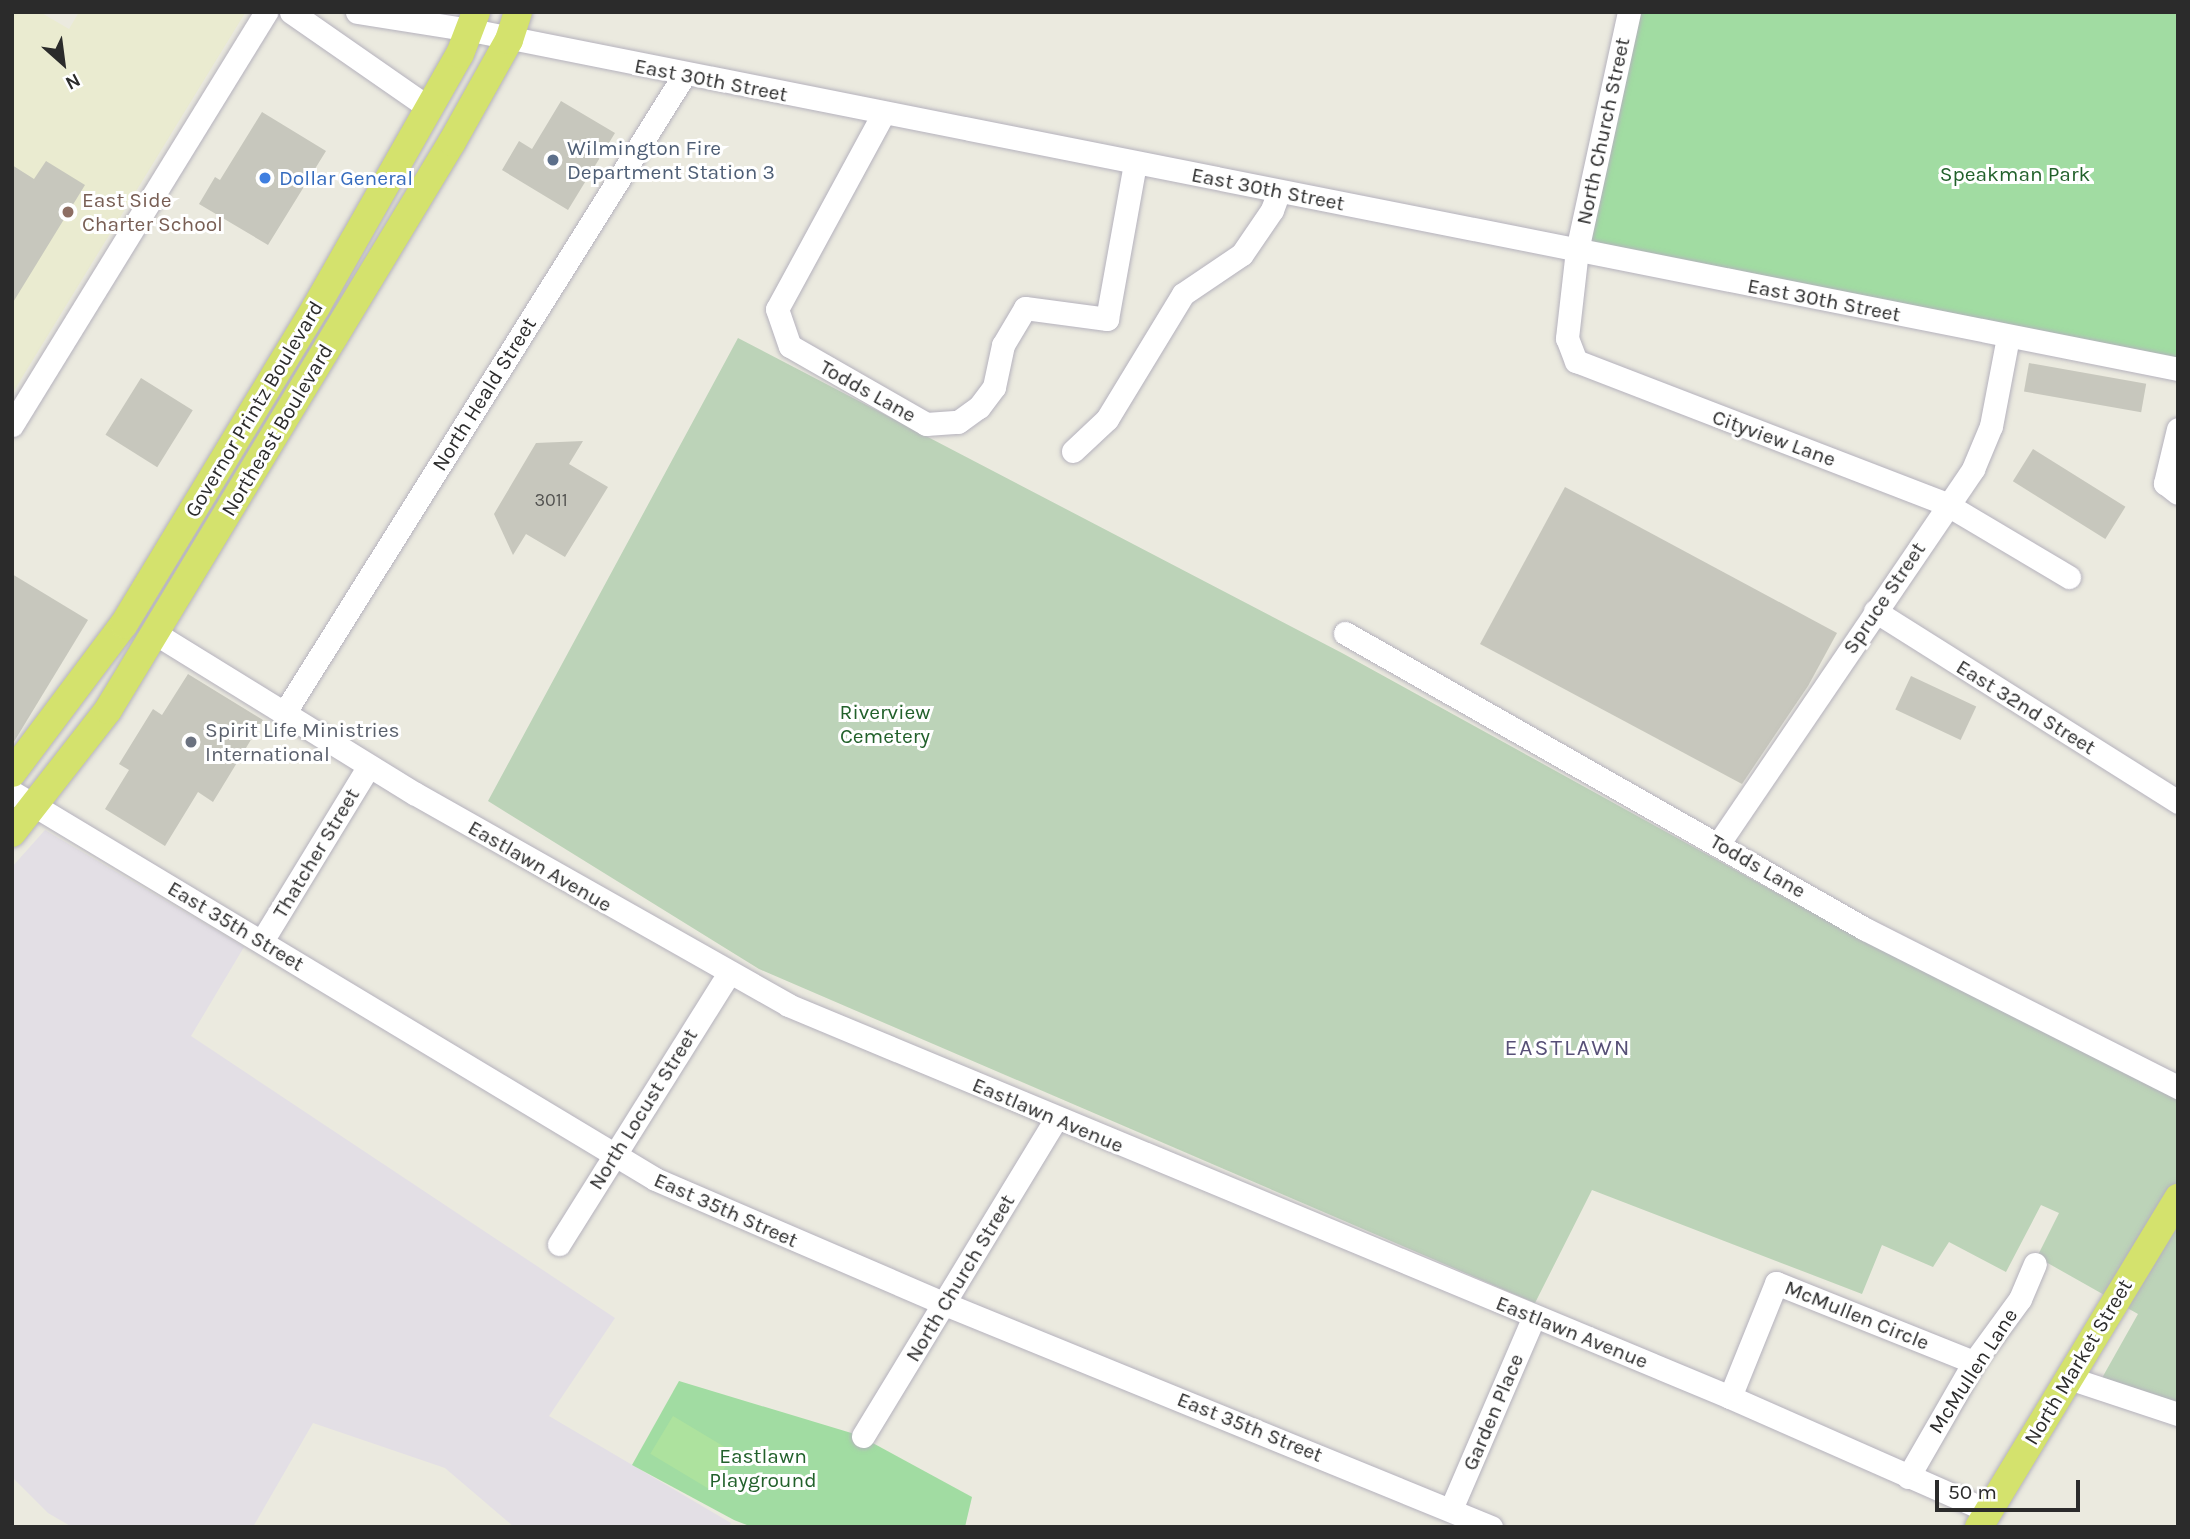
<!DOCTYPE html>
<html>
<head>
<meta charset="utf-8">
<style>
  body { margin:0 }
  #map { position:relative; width:2190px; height:1539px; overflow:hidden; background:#ebeadf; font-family:Karla,sans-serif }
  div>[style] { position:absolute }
  .industrial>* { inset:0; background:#e3dfe5 }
  .education>* { inset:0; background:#eaebd0 }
  .green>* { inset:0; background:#a1dca2 }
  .cemetery>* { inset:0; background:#bcd3b8 }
  .pitch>* { inset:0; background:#ade29e; transform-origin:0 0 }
  .building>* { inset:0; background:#c7c7bd; transform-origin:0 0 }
  .roads { filter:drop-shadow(0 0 2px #b5b2bd) drop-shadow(0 0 2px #b5b2bd) }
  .minor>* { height:23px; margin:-11.5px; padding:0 11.5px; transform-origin:11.5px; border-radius:11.5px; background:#fff }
  .major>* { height:28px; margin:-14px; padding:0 14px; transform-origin:14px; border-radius:14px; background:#d4e26d }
  .dots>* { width:19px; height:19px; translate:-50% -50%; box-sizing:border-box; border:4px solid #fff; border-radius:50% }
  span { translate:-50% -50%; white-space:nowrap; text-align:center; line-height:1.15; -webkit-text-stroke:6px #fff; paint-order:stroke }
  .number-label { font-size:18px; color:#525250 }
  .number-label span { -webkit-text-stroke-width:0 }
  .street-label { font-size:21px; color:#2b2b2b }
  .service-label { font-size:21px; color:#4e5e75 }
  .left { translate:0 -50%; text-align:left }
  .park-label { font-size:21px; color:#22612b }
  .shop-label { font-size:21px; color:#366cbe }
  .education-label { font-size:21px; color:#785e54 }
  .worship-label { font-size:21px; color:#5b616d }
  .neighbourhood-label { font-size:23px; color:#575077; letter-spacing:2px }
  .frame { position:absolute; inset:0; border:14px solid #2b2b2b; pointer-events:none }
  .north { position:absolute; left:28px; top:28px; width:70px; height:70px; -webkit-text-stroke:5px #fff; paint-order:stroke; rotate:152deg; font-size:19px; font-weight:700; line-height:28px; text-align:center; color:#2b2b2b }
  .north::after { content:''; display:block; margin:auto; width:24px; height:32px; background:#2b2b2b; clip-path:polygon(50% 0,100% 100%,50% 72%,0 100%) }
  .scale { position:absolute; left:1935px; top:1480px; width:145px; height:32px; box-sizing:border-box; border:4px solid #2b2b2b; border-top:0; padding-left:9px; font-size:21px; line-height:24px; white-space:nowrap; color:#2b2b2b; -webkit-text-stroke:5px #fff; paint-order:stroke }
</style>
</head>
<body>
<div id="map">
  <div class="industrial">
    <div style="clip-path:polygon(45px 830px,244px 947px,191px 1036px,615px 1318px,549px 1416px,731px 1523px,729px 1527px,514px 1527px,445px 1468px,313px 1423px,253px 1527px,72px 1527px,48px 1513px,12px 1477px,12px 867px)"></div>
  </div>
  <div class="education">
    <div style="clip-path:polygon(12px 12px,40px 12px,69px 29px,79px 12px,245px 13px,12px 394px)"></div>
  </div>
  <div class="green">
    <div style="clip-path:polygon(1629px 12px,2178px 12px,2178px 371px,1577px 250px)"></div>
    <div style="clip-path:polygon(679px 1381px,858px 1435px,972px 1497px,965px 1527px,752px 1527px,734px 1520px,632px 1465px)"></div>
  </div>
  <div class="cemetery">
    <div style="clip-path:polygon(738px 338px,1342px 653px,1815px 914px,2178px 1099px,2178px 1404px,2102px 1378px,2138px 1314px,2037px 1257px,2059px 1213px,2041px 1205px,2006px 1272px,1949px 1242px,1933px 1267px,1882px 1245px,1862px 1294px,1592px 1190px,1535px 1303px,759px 969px,488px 801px)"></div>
  </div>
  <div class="pitch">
    <div style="left:673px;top:1416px;width:71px;height:44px;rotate:31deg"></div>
  </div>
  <div class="building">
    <div style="clip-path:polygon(561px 101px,615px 133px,568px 210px,502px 170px,519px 141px,532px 149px)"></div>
    <div style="clip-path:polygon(262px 112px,326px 151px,268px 245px,199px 204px,215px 177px,220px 180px)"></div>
    <div style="clip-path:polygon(46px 161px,85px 185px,12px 304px,12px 165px,34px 179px)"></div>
    <div style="left:2029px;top:363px;width:119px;height:29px;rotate:10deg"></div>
    <div style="left:141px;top:378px;width:61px;height:67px;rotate:32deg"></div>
    <div style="clip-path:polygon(583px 441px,569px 464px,608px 487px,565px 557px,526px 534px,513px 555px,494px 514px,536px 443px)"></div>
    <div style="left:2033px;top:449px;width:109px;height:38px;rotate:32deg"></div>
    <div style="clip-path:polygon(1565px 487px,1837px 633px,1808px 686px,1742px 784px,1480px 644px)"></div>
    <div style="clip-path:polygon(12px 574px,88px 620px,12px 745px)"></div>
    <div style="clip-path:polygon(188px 674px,263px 720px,213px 802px,198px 792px,165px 846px,105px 809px,129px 770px,119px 764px,153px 709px,162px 715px)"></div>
    <div style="left:1911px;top:676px;width:72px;height:37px;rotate:25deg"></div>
  </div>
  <div class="roads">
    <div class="minor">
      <div style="left:291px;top:12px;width:168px;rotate:34.8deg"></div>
      <div style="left:357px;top:12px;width:115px;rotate:9deg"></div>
      <div style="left:471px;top:30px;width:1740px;rotate:11.23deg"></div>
      <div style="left:1629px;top:12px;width:244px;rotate:102.3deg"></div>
      <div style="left:1577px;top:250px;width:89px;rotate:96.5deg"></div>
      <div style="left:1567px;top:338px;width:25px;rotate:69deg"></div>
      <div style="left:1576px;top:361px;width:397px;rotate:21.1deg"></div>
      <div style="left:1946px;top:504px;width:143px;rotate:30.7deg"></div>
      <div style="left:883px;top:114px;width:222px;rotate:118.5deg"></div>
      <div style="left:777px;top:309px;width:39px;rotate:71deg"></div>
      <div style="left:790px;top:346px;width:157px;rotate:29.8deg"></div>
      <div style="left:926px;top:424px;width:32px;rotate:-4deg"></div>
      <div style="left:958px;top:422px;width:26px;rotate:-36deg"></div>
      <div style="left:979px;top:407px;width:25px;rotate:-53deg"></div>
      <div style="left:994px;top:387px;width:43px;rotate:-77.9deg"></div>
      <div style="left:1003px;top:345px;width:43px;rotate:-59.3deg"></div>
      <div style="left:1025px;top:308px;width:83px;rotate:7.6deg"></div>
      <div style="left:1107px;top:319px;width:158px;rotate:-79.8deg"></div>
      <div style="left:12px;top:425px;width:485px;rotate:-58.4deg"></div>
      <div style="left:2178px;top:429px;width:56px;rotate:103.5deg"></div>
      <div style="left:2165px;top:483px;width:16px;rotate:38deg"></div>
      <div style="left:1073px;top:451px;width:47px;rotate:-43.3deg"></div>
      <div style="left:1107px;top:419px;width:146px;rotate:-58.7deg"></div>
      <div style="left:1183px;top:294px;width:71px;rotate:-34.1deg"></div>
      <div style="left:1242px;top:254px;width:53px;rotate:-55.7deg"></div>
      <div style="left:1272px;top:210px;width:20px;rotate:-70deg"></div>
      <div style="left:1875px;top:611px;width:358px;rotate:32.2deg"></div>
      <div style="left:153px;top:632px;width:307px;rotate:31.7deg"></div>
      <div style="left:414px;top:793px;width:430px;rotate:29.5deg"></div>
      <div style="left:788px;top:1005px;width:1020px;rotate:22.59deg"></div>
      <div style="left:1730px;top:1397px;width:282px;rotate:23.8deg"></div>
      <div style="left:1345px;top:633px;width:598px;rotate:29.65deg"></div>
      <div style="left:1865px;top:929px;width:351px;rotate:26.8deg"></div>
      <div style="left:285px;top:712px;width:752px;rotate:-57.94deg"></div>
      <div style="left:12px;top:792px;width:750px;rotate:31.04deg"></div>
      <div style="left:655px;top:1179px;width:316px;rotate:23.3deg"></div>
      <div style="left:945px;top:1304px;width:590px;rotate:22.22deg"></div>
      <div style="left:1719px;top:843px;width:452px;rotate:-55.8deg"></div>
      <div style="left:1973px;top:469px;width:47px;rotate:-67.3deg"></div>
      <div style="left:1991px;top:426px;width:91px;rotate:-79.2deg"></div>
      <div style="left:262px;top:941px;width:205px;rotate:-58.6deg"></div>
      <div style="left:559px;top:1244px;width:318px;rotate:-57.9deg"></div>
      <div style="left:2069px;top:1378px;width:115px;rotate:18.3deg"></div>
      <div style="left:1730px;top:1397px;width:123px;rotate:-68deg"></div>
      <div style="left:1776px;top:1283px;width:213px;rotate:21.8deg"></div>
      <div style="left:863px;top:1436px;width:372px;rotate:-58.7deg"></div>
      <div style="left:1908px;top:1477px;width:133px;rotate:-60.1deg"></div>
      <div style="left:1974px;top:1362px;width:78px;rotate:-53.9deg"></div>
      <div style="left:2020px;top:1299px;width:38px;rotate:-67deg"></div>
      <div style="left:1451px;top:1509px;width:210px;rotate:-66.7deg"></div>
    </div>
    <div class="major">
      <div style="left:12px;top:773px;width:186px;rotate:-53.1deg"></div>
      <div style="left:124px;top:624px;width:371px;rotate:-58.8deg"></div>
      <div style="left:316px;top:307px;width:291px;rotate:-60.4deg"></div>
      <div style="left:460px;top:54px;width:45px;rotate:-69.1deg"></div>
      <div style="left:12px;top:833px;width:156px;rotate:-52deg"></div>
      <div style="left:108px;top:710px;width:664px;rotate:-58.8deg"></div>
      <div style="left:452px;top:142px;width:117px;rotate:-60.8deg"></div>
      <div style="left:509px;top:40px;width:29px;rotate:-72deg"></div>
      <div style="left:1979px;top:1527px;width:385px;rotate:-58.8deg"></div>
    </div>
  </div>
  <div class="dots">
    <div style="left:553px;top:160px;background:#5c6f8a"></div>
    <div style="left:265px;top:178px;background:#3f7fe0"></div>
    <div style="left:68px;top:212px;background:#8d6e63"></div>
    <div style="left:191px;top:742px;background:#6b7280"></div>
  </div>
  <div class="number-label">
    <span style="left:551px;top:500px">3011</span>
  </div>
  <div class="street-label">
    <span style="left:711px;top:80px;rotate:11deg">East 30th Street</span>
    <span style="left:1603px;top:131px;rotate:-78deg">North Church Street</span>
    <span style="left:1268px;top:189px;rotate:11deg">East 30th Street</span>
    <span style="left:1824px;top:300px;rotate:11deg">East 30th Street</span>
    <span style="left:868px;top:391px;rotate:29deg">Todds Lane</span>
    <span style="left:484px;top:394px;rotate:-58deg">North Heald Street</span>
    <span style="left:254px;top:409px;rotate:-59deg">Governor Printz Boulevard</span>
    <span style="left:277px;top:430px;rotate:-59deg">Northeast Boulevard</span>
    <span style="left:1774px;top:438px;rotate:20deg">Cityview Lane</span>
    <span style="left:1884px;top:598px;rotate:-56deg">Spruce Street</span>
    <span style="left:2026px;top:707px;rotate:32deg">East 32nd Street</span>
    <span style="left:316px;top:853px;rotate:-59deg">Thatcher Street</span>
    <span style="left:540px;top:866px;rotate:30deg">Eastlawn Avenue</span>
    <span style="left:1758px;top:866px;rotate:30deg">Todds Lane</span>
    <span style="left:236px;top:926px;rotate:31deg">East 35th Street</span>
    <span style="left:643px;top:1109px;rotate:-58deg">North Locust Street</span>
    <span style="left:1048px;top:1115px;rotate:23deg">Eastlawn Avenue</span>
    <span style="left:726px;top:1210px;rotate:24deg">East 35th Street</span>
    <span style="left:960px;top:1278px;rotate:-59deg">North Church Street</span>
    <span style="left:1857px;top:1315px;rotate:22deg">McMullen Circle</span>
    <span style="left:1572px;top:1332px;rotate:22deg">Eastlawn Avenue</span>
    <span style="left:2078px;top:1362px;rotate:-59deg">North Market Street</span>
    <span style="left:1973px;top:1371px;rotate:-57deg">McMullen Lane</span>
    <span style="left:1493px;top:1412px;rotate:-67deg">Garden Place</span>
    <span style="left:1250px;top:1427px;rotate:22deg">East 35th Street</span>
  </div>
  <div class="service-label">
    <span class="left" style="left:567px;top:160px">Wilmington Fire<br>Department Station 3</span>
  </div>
  <div class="park-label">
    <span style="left:2015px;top:174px">Speakman Park</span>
    <span style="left:885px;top:724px">Riverview<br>Cemetery</span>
    <span style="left:763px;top:1468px">Eastlawn<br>Playground</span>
  </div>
  <div class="shop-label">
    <span class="left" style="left:279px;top:178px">Dollar General</span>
  </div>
  <div class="education-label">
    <span class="left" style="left:82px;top:212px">East Side<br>Charter School</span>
  </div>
  <div class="worship-label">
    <span class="left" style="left:205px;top:742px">Spirit Life Ministries<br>International</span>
  </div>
  <div class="neighbourhood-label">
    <span style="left:1568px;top:1048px">EASTLAWN</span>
  </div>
  <div class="frame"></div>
  <div class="north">N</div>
  <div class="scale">50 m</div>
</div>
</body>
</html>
